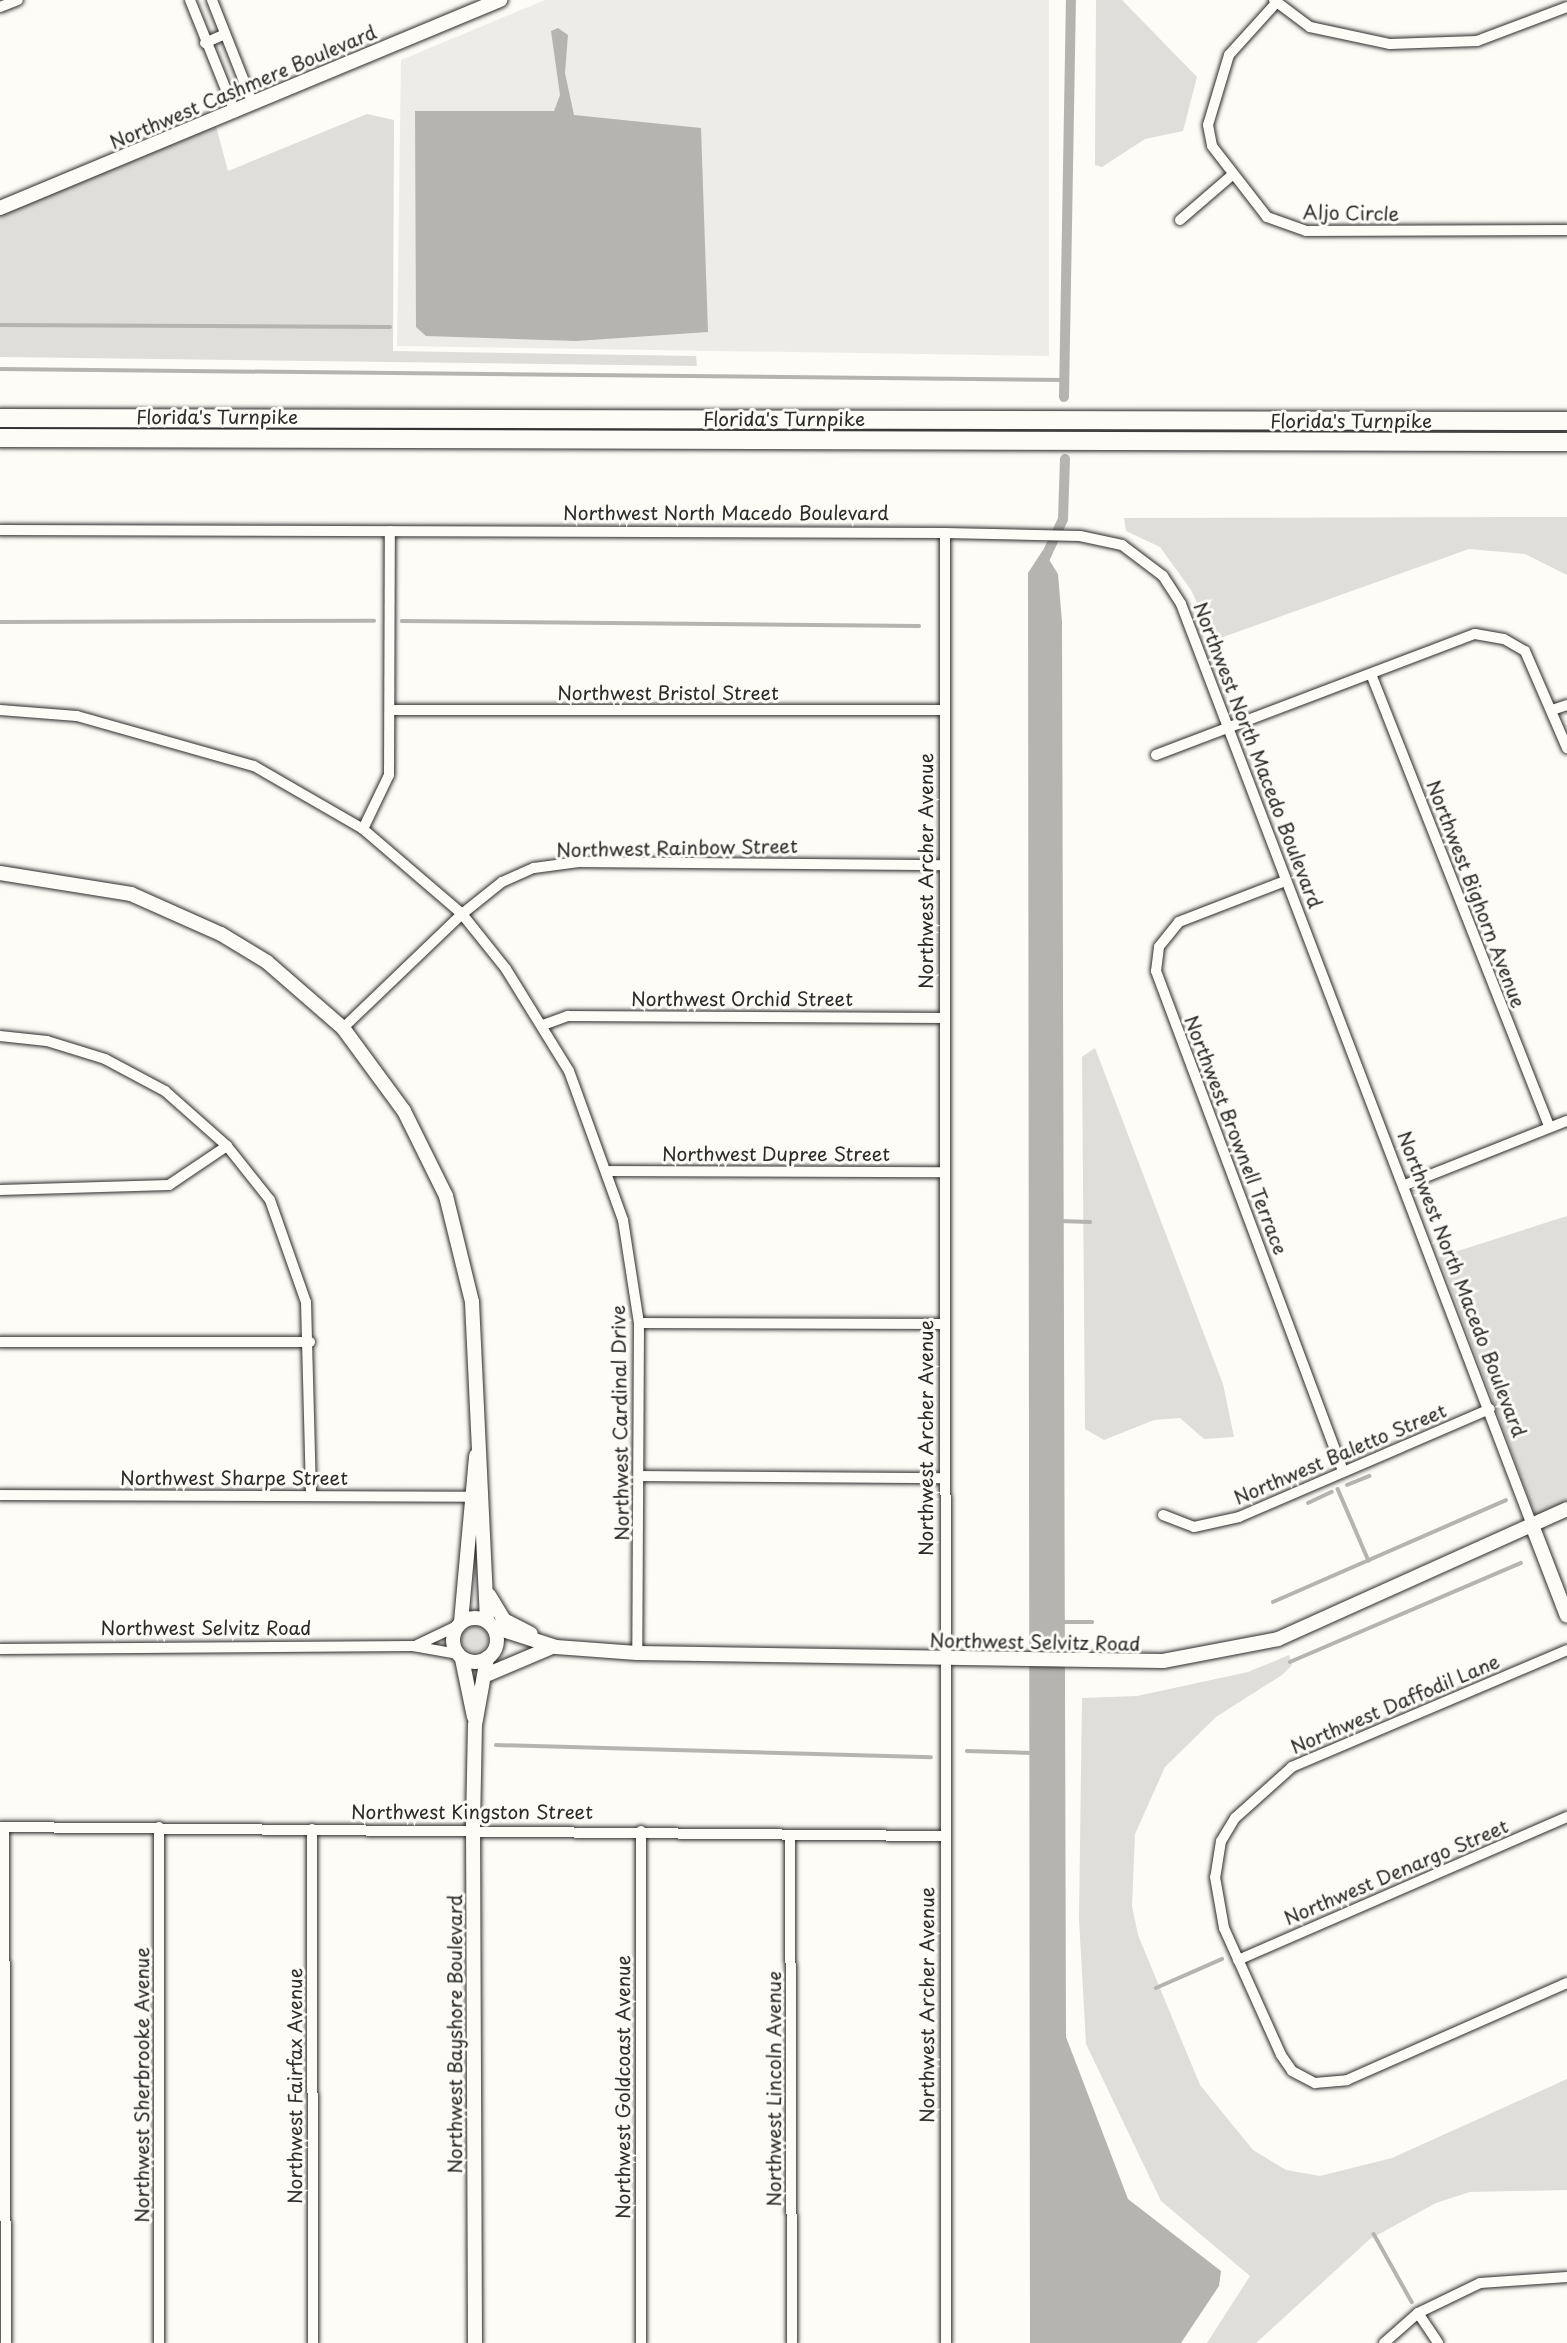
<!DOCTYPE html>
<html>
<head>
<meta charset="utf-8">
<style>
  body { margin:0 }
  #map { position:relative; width:1567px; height:2343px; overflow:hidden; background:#fdfcf7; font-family:"Playpen Sans",sans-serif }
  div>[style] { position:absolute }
  .built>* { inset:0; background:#edece8 }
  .green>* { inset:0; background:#dfdeda }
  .round { border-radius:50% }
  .water>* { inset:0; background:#b5b4b1 }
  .stream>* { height:3.5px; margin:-1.75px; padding:0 1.75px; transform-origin:1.75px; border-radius:1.75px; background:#b5b4b1 }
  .canal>* { height:10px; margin:-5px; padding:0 5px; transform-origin:5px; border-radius:5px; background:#b5b4b1 }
  .roads { filter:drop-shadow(0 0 2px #2b2b2b) drop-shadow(0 0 2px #2b2b2b) }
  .street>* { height:10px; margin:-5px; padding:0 5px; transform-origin:5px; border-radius:5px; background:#fdfcf7 }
  .secondary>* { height:14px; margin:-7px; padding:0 7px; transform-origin:7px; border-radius:7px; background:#fdfcf7 }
  .secondary>.ring { margin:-7px; padding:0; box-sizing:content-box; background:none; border:14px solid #fdfcf7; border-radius:50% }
  .highway>* { height:18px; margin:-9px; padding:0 9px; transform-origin:9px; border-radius:9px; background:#fdfcf7 }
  span { translate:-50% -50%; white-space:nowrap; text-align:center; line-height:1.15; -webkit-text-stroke:6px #fdfcf7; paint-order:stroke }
  .street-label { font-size:19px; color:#2b2b2b }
</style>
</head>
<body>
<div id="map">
  <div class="built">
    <div style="clip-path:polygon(545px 0,1049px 0,1049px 356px,397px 346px,401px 60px)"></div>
  </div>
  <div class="green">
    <div style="clip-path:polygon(1096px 0,1122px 0,1197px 77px,1183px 131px,1145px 139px,1102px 167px,1095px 165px)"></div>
    <div style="clip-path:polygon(367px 114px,394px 120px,393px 351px,696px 356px,697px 366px,0 357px,0 214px,216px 126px,228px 171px)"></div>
    <div style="clip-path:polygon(1567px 517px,1567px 575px,1525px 554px,1469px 549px,1215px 640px,1191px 590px,1160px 547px,1126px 531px,1124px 518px)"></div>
    <div style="clip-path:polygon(1095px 1048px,1223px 1384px,1234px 1437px,1204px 1439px,1180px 1418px,1154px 1420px,1104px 1440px,1085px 1429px,1082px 1057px)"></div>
    <div style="clip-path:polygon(1567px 1216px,1567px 1502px,1536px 1517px,1439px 1257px)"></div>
    <div class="round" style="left:462px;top:1626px;width:26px;height:26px"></div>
    <div style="clip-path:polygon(1289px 1655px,1292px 1665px,1282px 1675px,1216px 1717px,1165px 1767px,1135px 1834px,1132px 1906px,1138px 1935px,1200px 2085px,1253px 2150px,1286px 2170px,1320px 2176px,1392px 2158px,1567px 2079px,1567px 2190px,1470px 2192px,1436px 2203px,1370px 2239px,1256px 2343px,1207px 2343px,1250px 2276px,1161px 2201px,1086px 2044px,1079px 1919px,1082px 1698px,1137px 1696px,1248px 1672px)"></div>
  </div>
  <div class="water">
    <div style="clip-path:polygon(558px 28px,568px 35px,565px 73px,574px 115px,701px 128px,708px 332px,576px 341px,426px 336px,416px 327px,415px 111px,554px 111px,560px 95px,551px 31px)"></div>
    <div style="clip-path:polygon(1043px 550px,1058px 574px,1062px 622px,1066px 2037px,1128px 2199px,1221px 2271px,1219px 2286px,1181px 2343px,1030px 2343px,1028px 573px)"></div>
  </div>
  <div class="stream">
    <div style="left:0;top:325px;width:390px;rotate:0.3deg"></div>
    <div style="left:0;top:369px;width:1062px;rotate:0.59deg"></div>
    <div style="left:402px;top:621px;width:517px;rotate:0.55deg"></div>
    <div style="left:0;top:622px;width:374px;rotate:-0.2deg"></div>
    <div style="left:1060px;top:1221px;width:30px;rotate:2deg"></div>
    <div style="left:1347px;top:1485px;width:24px;rotate:-22deg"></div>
    <div style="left:1338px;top:1489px;width:78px;rotate:66.7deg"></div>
    <div style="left:1308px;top:1503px;width:26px;rotate:-25deg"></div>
    <div style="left:1273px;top:1602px;width:254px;rotate:-23.6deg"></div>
    <div style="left:1065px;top:1622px;width:27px"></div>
    <div style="left:1290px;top:1662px;width:251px;rotate:-23.2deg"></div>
    <div style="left:496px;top:1745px;width:435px;rotate:1.6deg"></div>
    <div style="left:967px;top:1751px;width:65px;rotate:1.8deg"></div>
    <div style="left:1156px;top:1988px;width:72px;rotate:-23.7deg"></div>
    <div style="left:1374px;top:2234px;width:78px;rotate:60.8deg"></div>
  </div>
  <div class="canal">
    <div style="left:1064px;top:397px;width:397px;rotate:-89deg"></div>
    <div style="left:1041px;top:567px;width:53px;rotate:-65.4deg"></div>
    <div style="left:1063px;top:519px;width:60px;rotate:-88.1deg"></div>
  </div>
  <div class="roads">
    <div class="street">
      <div style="left:190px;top:0;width:121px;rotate:68.1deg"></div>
      <div style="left:212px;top:0;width:112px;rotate:68.5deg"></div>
      <div style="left:1274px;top:0;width:45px;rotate:36.9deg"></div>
      <div style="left:1310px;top:27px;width:82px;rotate:12deg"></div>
      <div style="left:1390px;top:44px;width:87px;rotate:-2deg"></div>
      <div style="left:1477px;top:41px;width:96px;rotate:-20.7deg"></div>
      <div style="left:1276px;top:3px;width:70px;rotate:132.1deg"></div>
      <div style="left:1229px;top:55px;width:73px;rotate:106.7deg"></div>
      <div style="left:1208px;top:125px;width:21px;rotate:79deg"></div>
      <div style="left:1212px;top:146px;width:90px;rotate:52.2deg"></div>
      <div style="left:1267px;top:217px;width:41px;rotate:19.7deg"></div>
      <div style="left:1306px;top:231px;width:261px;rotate:-0.2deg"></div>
      <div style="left:0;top:7px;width:19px;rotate:-21deg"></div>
      <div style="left:205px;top:43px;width:22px;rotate:-24deg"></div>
      <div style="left:1180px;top:220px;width:67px;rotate:-40.8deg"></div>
      <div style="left:0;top:530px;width:945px;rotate:0.18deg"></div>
      <div style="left:945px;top:533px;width:135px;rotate:1.3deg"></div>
      <div style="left:1080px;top:536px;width:43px;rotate:12.1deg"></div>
      <div style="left:1122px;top:545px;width:51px;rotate:37.1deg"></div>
      <div style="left:1163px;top:576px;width:33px;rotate:57deg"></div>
      <div style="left:1181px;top:604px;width:986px;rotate:69.14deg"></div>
      <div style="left:945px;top:533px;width:1810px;rotate:89.97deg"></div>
      <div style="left:1371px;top:674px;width:487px;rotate:68.5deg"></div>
      <div style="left:0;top:710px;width:77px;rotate:4.5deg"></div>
      <div style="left:77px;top:716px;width:184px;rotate:15.8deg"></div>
      <div style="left:254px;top:766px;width:126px;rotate:30deg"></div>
      <div style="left:363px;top:829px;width:130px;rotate:40.6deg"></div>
      <div style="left:462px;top:914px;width:70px;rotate:51.3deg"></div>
      <div style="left:506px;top:969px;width:120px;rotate:58.3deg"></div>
      <div style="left:569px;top:1071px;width:158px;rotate:70.1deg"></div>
      <div style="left:623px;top:1220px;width:104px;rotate:81.2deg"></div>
      <div style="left:639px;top:1323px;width:330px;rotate:90.3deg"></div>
      <div style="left:392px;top:710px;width:552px"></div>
      <div style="left:1552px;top:710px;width:16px;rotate:-18deg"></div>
      <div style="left:1156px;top:755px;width:341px;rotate:-20.8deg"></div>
      <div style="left:1475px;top:634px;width:29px;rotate:10deg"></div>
      <div style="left:1504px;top:639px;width:24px;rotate:30deg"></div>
      <div style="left:1525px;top:651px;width:106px;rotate:66.6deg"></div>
      <div style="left:363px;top:829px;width:60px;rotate:-64.3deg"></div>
      <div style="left:389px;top:775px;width:244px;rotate:-89.8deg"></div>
      <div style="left:1285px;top:881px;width:114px;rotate:158.9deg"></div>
      <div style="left:1179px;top:922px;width:32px;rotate:129deg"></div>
      <div style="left:1159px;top:947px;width:24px;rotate:97deg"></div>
      <div style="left:1156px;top:971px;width:534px;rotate:69.49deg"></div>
      <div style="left:543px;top:1025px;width:27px;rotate:-20deg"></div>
      <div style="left:568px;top:1016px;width:375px;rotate:0.3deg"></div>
      <div style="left:343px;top:1028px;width:165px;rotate:-43.8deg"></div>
      <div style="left:462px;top:914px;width:51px;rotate:-38.7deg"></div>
      <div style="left:502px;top:882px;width:35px;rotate:-24deg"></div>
      <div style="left:534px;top:868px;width:45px;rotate:-7.6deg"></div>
      <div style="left:579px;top:862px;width:365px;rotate:0.5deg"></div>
      <div style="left:0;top:1036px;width:47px;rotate:6.1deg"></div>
      <div style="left:47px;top:1041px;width:61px;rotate:17.2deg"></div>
      <div style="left:105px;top:1059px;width:68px;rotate:28.1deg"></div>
      <div style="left:165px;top:1091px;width:83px;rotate:41.6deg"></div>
      <div style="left:227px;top:1146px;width:69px;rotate:51.5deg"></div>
      <div style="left:270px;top:1200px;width:108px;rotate:70.6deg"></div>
      <div style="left:306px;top:1302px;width:193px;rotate:88.5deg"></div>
      <div style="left:609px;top:1171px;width:334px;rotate:0.2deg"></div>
      <div style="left:1405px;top:1185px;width:174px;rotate:-21.6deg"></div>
      <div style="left:0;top:1190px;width:169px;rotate:-1.7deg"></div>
      <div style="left:169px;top:1185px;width:70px;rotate:-33.9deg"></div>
      <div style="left:639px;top:1323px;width:305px;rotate:0.2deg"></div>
      <div style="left:0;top:1342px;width:310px"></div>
      <div style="left:641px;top:1476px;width:303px;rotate:0.4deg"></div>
      <div style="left:0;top:1495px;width:469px;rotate:0.2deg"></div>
      <div style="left:1163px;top:1515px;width:33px;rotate:21deg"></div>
      <div style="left:1194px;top:1527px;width:46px;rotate:-12.5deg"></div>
      <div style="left:1239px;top:1517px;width:273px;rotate:-23.3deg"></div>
      <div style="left:417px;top:1645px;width:44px;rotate:-25.4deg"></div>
      <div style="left:0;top:1649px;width:413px;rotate:-0.4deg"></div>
      <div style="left:413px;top:1646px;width:46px;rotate:10.1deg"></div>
      <div style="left:1567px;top:1650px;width:299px;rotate:157deg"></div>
      <div style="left:1292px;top:1767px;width:76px;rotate:138.2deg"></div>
      <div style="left:1235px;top:1818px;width:27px;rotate:121deg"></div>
      <div style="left:1221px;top:1841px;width:36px;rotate:99deg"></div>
      <div style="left:1215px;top:1877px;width:52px;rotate:80deg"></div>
      <div style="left:1224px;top:1928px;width:139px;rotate:65.8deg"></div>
      <div style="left:1281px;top:2055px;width:19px;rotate:55deg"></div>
      <div style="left:1292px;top:2071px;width:26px;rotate:28deg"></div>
      <div style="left:1315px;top:2083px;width:32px;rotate:-5deg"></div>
      <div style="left:1347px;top:2080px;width:240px;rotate:-23.8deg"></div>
      <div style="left:0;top:1827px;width:944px;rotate:0.55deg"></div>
      <div style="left:4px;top:1827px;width:516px;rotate:89.78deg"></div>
      <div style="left:159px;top:1827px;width:516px;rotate:90deg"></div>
      <div style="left:312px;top:1829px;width:514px;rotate:89.89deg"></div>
      <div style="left:790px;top:1835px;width:508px;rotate:89.77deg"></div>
      <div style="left:1238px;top:1960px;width:359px;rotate:-23.5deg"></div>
      <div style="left:1418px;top:2313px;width:36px;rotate:56deg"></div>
      <div style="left:641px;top:2343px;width:512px;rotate:-90deg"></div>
      <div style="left:1384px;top:2343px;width:45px;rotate:-41.4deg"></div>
      <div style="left:1418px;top:2313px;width:69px;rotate:-25.8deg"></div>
      <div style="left:1480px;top:2283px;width:87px;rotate:-3.9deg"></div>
    </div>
    <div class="secondary">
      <div style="left:0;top:208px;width:542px;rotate:-22.59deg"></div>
      <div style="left:0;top:873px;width:133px;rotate:9.1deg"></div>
      <div style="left:131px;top:894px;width:98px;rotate:24deg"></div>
      <div style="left:221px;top:934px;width:54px;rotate:31.3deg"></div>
      <div style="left:267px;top:962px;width:101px;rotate:41deg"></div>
      <div style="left:343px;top:1028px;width:103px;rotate:53.7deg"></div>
      <div style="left:404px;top:1111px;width:95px;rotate:63.7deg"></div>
      <div style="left:446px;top:1196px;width:109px;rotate:76.2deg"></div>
      <div style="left:472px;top:1302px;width:319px;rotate:87.3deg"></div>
      <div style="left:1532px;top:1525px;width:97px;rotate:69deg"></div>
      <div style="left:489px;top:1595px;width:29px;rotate:59deg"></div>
      <div style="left:504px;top:1620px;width:30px;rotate:27deg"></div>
      <div class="ring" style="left:453px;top:1618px;width:30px;height:30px"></div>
      <div style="left:461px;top:1622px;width:167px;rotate:-84.8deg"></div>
      <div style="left:494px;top:1627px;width:65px;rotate:17.9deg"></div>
      <div style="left:556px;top:1647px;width:81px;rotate:4.2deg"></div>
      <div style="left:637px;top:1653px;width:526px;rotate:0.87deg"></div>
      <div style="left:1163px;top:1661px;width:117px;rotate:-10.8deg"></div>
      <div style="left:1278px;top:1639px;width:317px;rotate:-24.2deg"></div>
      <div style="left:462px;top:1659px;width:59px;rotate:78.3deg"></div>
      <div style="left:486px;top:1675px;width:69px;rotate:-22.9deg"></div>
      <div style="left:475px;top:2343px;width:516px;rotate:-90.22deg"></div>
      <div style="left:473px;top:1827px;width:102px;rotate:-88.9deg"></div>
      <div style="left:475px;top:1725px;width:68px;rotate:-79.8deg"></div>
    </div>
    <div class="highway">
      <div style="left:0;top:418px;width:1567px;rotate:0.11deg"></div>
      <div style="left:0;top:438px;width:1567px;rotate:0.15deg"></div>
    </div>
  </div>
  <div class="street-label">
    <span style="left:243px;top:87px;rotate:-23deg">Northwest Cashmere Boulevard</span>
    <span style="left:1351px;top:213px;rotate:1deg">Aljo Circle</span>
    <span style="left:217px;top:417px">Florida's Turnpike</span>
    <span style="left:784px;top:419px">Florida's Turnpike</span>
    <span style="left:1351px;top:421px">Florida's Turnpike</span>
    <span style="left:726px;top:513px">Northwest North Macedo Boulevard</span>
    <span style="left:668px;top:693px">Northwest Bristol Street</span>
    <span style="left:1258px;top:755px;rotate:69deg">Northwest North Macedo Boulevard</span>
    <span style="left:677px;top:848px;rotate:-1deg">Northwest Rainbow Street</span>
    <span style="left:926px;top:871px;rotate:-90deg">Northwest Archer Avenue</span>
    <span style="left:1476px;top:894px;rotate:69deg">Northwest Bighorn Avenue</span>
    <span style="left:742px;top:999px">Northwest Orchid Street</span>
    <span style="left:1236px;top:1135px;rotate:69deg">Northwest Brownell Terrace</span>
    <span style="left:776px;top:1154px">Northwest Dupree Street</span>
    <span style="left:1462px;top:1284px;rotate:69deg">Northwest North Macedo Boulevard</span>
    <span style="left:620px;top:1423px;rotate:-91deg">Northwest Cardinal Drive</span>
    <span style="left:926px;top:1438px;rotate:-90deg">Northwest Archer Avenue</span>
    <span style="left:1340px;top:1454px;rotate:-23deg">Northwest Baletto Street</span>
    <span style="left:234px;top:1478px">Northwest Sharpe Street</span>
    <span style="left:206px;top:1628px">Northwest Selvitz Road</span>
    <span style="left:1035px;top:1642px;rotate:1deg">Northwest Selvitz Road</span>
    <span style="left:1395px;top:1704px;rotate:-23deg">Northwest Daffodil Lane</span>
    <span style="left:472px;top:1812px">Northwest Kingston Street</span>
    <span style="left:1396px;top:1872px;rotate:-23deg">Northwest Denargo Street</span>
    <span style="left:927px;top:2005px;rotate:-90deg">Northwest Archer Avenue</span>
    <span style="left:455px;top:2034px;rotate:-90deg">Northwest Bayshore Boulevard</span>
    <span style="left:142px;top:2085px;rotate:-90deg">Northwest Sherbrooke Avenue</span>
    <span style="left:295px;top:2086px;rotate:-90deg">Northwest Fairfax Avenue</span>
    <span style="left:623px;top:2087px;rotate:-90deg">Northwest Goldcoast Avenue</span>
    <span style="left:774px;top:2089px;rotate:-90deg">Northwest Lincoln Avenue</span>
  </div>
</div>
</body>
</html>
